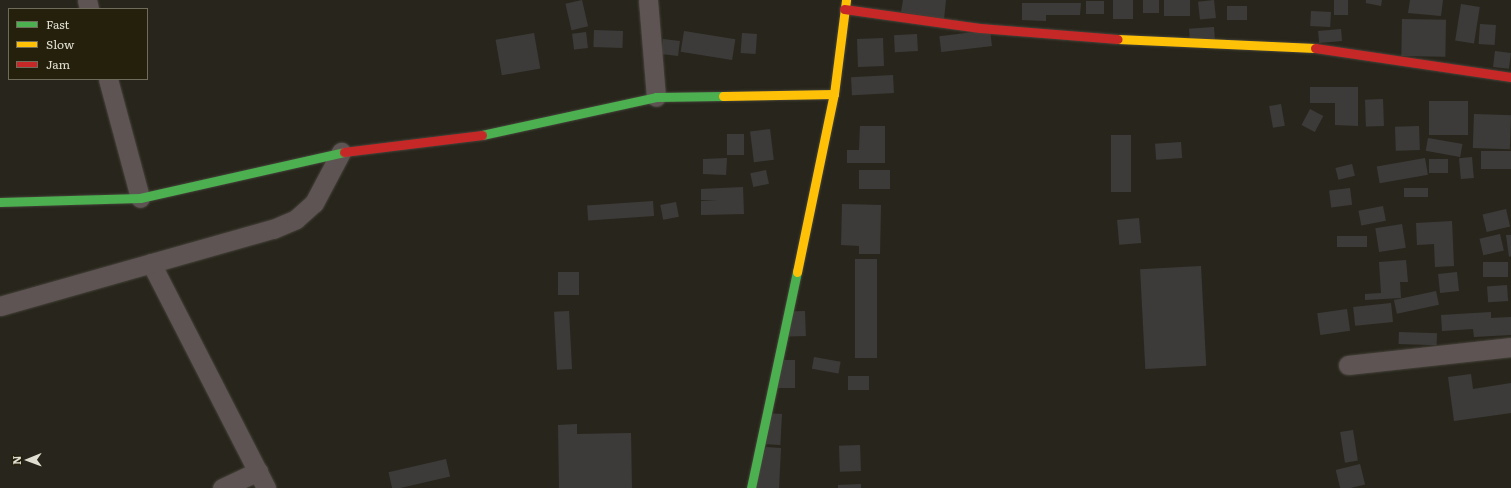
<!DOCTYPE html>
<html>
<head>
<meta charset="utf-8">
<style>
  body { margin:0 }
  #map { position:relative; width:1511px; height:488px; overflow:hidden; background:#28261c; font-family:Literata,serif }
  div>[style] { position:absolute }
  .building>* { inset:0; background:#3d3b3a; transform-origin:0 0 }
  .roads { filter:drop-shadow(0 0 1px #45433a) drop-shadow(0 0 1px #45433a) }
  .street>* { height:19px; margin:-9.5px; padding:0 9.5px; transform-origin:9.5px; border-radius:9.5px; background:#5f5454 }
  .fast>* { height:9px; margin:-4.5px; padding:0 4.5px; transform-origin:4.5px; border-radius:4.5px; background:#4caf50 }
  .slow>* { height:9px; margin:-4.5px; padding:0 4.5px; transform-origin:4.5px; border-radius:4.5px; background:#ffc107 }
  .jam>* { height:9px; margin:-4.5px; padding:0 4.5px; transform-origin:4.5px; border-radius:4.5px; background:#c62828 }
  span { translate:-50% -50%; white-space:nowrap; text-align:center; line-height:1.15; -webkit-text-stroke:3.5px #24200c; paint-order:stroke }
  .legend { position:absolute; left:8px; top:8px; width:140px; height:72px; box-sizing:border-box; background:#24200c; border:1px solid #6f6c5b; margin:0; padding:5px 7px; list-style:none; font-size:12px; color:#e0ded1 }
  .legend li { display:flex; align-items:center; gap:8px; height:20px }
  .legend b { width:20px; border:1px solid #6f6c5b }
  .north { position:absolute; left:8px; top:440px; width:40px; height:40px; -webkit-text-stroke:3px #24200c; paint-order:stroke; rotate:269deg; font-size:11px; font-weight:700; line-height:16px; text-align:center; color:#e0ded1 }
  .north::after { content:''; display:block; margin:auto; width:14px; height:18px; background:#e0ded1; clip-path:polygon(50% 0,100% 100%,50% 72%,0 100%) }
</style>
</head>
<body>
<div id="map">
  <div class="building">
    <div style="left:582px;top:0;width:27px;height:17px;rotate:77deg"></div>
    <div style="clip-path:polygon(903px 0,946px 0,944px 19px,901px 12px)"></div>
    <div style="left:1113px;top:0;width:20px;height:19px"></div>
    <div style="left:1143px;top:0;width:16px;height:13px"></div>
    <div style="left:1164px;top:0;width:26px;height:16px"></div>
    <div style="left:1214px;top:0;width:18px;height:16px;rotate:84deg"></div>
    <div style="left:1334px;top:0;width:14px;height:15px"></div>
    <div style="clip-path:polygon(1366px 0,1382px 0,1381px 6px,1366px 3px)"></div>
    <div style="clip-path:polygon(1410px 0,1443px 0,1441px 16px,1408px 13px)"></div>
    <div style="left:1086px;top:1px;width:18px;height:13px"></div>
    <div style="clip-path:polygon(1022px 3px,1081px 3px,1080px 15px,1046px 15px,1046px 21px,1022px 20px)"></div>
    <div style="left:1461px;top:4px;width:19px;height:37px;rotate:9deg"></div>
    <div style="left:1247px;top:6px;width:14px;height:20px;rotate:90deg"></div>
    <div style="left:1311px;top:11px;width:20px;height:15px;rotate:3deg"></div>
    <div style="left:1402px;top:19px;width:44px;height:37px;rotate:1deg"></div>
    <div style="left:1480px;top:24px;width:16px;height:20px;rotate:4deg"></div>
    <div style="left:1214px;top:27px;width:13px;height:25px;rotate:86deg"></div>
    <div style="left:1341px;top:29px;width:12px;height:23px;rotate:85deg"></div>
    <div style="left:594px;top:30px;width:29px;height:17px;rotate:2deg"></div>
    <div style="left:990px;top:30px;width:16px;height:51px;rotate:83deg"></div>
    <div style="left:684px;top:31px;width:52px;height:21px;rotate:9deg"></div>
    <div style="left:586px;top:32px;width:16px;height:14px;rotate:83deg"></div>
    <div style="left:534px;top:33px;width:36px;height:39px;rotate:80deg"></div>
    <div style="left:742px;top:33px;width:15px;height:20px;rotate:4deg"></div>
    <div style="left:917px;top:34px;width:17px;height:23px;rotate:87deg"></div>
    <div style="left:883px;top:38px;width:28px;height:26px;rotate:88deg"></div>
    <div style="left:663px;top:39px;width:17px;height:15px;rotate:7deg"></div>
    <div style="left:1495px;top:51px;width:16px;height:16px;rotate:7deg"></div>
    <div style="left:893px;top:75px;width:18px;height:42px;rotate:87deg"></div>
    <div style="clip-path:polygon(1310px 87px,1358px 87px,1358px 126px,1335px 125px,1335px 103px,1310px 103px)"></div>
    <div style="left:1383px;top:99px;width:27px;height:18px;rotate:88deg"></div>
    <div style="left:1429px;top:101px;width:39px;height:34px"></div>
    <div style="left:1281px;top:104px;width:22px;height:12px;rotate:80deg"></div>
    <div style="left:1310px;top:109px;width:15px;height:18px;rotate:28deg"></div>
    <div style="left:1474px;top:114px;width:37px;height:34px;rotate:2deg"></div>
    <div style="clip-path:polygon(860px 126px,885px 126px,885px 163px,847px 163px,847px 150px,859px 150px)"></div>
    <div style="left:1419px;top:126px;width:24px;height:24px;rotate:88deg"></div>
    <div style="left:770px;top:129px;width:31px;height:20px;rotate:83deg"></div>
    <div style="left:727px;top:134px;width:17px;height:21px"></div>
    <div style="left:1111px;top:135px;width:20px;height:57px"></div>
    <div style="left:1428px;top:138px;width:35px;height:13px;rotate:10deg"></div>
    <div style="left:1181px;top:142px;width:16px;height:26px;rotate:86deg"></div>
    <div style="left:1511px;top:151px;width:18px;height:30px;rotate:90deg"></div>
    <div style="left:1472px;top:157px;width:21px;height:13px;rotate:85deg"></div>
    <div style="clip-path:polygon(727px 158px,726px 175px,703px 174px,703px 159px)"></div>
    <div style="left:1425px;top:158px;width:17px;height:49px;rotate:80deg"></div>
    <div style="left:1448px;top:159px;width:14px;height:19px;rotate:90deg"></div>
    <div style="left:1352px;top:164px;width:12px;height:17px;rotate:76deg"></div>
    <div style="left:766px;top:170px;width:14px;height:16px;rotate:78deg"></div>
    <div style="left:859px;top:170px;width:31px;height:19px"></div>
    <div style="clip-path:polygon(743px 187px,744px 214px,701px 215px,701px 201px,718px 200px,701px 200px,701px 189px)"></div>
    <div style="left:1350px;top:188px;width:17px;height:21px;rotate:83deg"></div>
    <div style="left:1404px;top:188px;width:24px;height:9px"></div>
    <div style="left:653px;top:201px;width:15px;height:66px;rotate:86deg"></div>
    <div style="left:676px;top:202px;width:15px;height:16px;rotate:79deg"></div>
    <div style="clip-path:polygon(842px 204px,881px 205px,880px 254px,859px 254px,859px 246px,841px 245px)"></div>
    <div style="left:1383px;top:206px;width:15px;height:25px;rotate:79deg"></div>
    <div style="left:1506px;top:209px;width:18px;height:24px;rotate:77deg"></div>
    <div style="left:1139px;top:218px;width:25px;height:22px;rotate:85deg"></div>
    <div style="clip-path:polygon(1452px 221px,1454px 266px,1435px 267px,1434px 244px,1417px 245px,1416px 223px)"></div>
    <div style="left:1402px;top:224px;width:24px;height:27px;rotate:81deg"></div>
    <div style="left:1500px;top:234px;width:17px;height:21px;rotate:77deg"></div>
    <div style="clip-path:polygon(1506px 235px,1511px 235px,1511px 256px,1509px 257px)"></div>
    <div style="left:1367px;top:236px;width:11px;height:30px;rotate:90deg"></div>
    <div style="left:855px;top:259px;width:22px;height:99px"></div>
    <div style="clip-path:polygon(1406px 260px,1408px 282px,1400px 282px,1401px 298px,1365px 300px,1365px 294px,1381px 293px,1379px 262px)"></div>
    <div style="left:1508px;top:262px;width:15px;height:25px;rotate:90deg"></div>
    <div style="left:1201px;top:266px;width:100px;height:61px;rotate:87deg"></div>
    <div style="left:558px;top:272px;width:21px;height:23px"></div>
    <div style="left:1457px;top:272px;width:19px;height:19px;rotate:84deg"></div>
    <div style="left:1507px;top:285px;width:16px;height:20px;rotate:86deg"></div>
    <div style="left:1436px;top:291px;width:14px;height:43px;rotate:78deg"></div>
    <div style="left:1391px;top:303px;width:19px;height:38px;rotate:84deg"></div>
    <div style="left:1347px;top:309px;width:22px;height:30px;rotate:82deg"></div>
    <div style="left:569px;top:311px;width:58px;height:15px;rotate:87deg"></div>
    <div style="left:805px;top:311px;width:25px;height:17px;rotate:88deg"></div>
    <div style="clip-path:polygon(1491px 312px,1491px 318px,1511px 317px,1511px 335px,1474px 337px,1473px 329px,1442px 331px,1441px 315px)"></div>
    <div style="left:1399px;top:332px;width:38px;height:12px;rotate:2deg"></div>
    <div style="left:814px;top:357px;width:27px;height:12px;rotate:10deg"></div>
    <div style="left:774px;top:360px;width:21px;height:28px"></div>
    <div style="clip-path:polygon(1471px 374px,1473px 389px,1511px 383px,1511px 413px,1454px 421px,1448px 377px)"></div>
    <div style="left:848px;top:376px;width:21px;height:14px"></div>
    <div style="left:764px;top:413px;width:18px;height:31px;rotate:3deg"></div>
    <div style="clip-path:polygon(577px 424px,577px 434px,631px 433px,632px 488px,559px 488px,558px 425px)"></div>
    <div style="left:1353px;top:430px;width:31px;height:13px;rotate:81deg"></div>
    <div style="left:860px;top:445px;width:26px;height:21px;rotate:88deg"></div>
    <div style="clip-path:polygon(766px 447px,781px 448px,779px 488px,753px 488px)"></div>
    <div style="left:446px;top:459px;width:18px;height:59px;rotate:77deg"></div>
    <div style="left:1360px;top:464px;width:21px;height:25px;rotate:76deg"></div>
    <div style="clip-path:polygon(861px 484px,861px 488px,838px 488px,838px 485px)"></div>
  </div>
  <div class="roads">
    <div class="street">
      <div style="left:87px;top:0;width:9px;rotate:77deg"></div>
      <div style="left:648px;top:0;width:97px;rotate:85.3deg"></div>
      <div style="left:108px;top:79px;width:123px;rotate:74.9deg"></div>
      <div style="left:151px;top:263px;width:253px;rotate:62.9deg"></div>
      <div style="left:0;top:306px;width:284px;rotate:-15.8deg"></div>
      <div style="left:273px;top:229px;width:25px;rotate:-23deg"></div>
      <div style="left:296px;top:219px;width:24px;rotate:-42deg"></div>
      <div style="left:314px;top:203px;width:58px;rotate:-62.1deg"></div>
      <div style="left:1348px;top:365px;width:164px;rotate:-6.3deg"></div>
      <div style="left:222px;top:488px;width:40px;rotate:-25deg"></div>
    </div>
    <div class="fast">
      <div style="left:482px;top:135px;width:178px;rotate:-12.3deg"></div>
      <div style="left:656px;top:97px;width:67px;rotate:-0.9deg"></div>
      <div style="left:0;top:202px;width:140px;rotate:-1.6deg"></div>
      <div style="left:140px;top:198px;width:209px;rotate:-12.7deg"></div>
      <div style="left:751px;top:488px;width:221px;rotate:-78deg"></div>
    </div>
    <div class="slow">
      <div style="left:1118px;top:39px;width:197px;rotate:2.6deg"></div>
      <div style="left:723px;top:96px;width:111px;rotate:-1deg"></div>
      <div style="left:797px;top:272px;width:182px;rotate:-78.3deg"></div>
      <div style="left:834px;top:94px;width:95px;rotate:-82.7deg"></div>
    </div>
    <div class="jam">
      <div style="left:844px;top:9px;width:137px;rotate:8deg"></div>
      <div style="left:980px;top:28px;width:138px;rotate:4.6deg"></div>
      <div style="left:1315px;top:48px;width:198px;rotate:8.4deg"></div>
      <div style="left:344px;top:152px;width:139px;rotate:-7deg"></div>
    </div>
  </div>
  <ul class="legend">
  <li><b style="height:5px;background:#4caf50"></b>Fast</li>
  <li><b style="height:5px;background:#ffc107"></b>Slow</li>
  <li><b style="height:5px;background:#c62828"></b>Jam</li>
  </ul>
  <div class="north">N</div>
</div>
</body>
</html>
